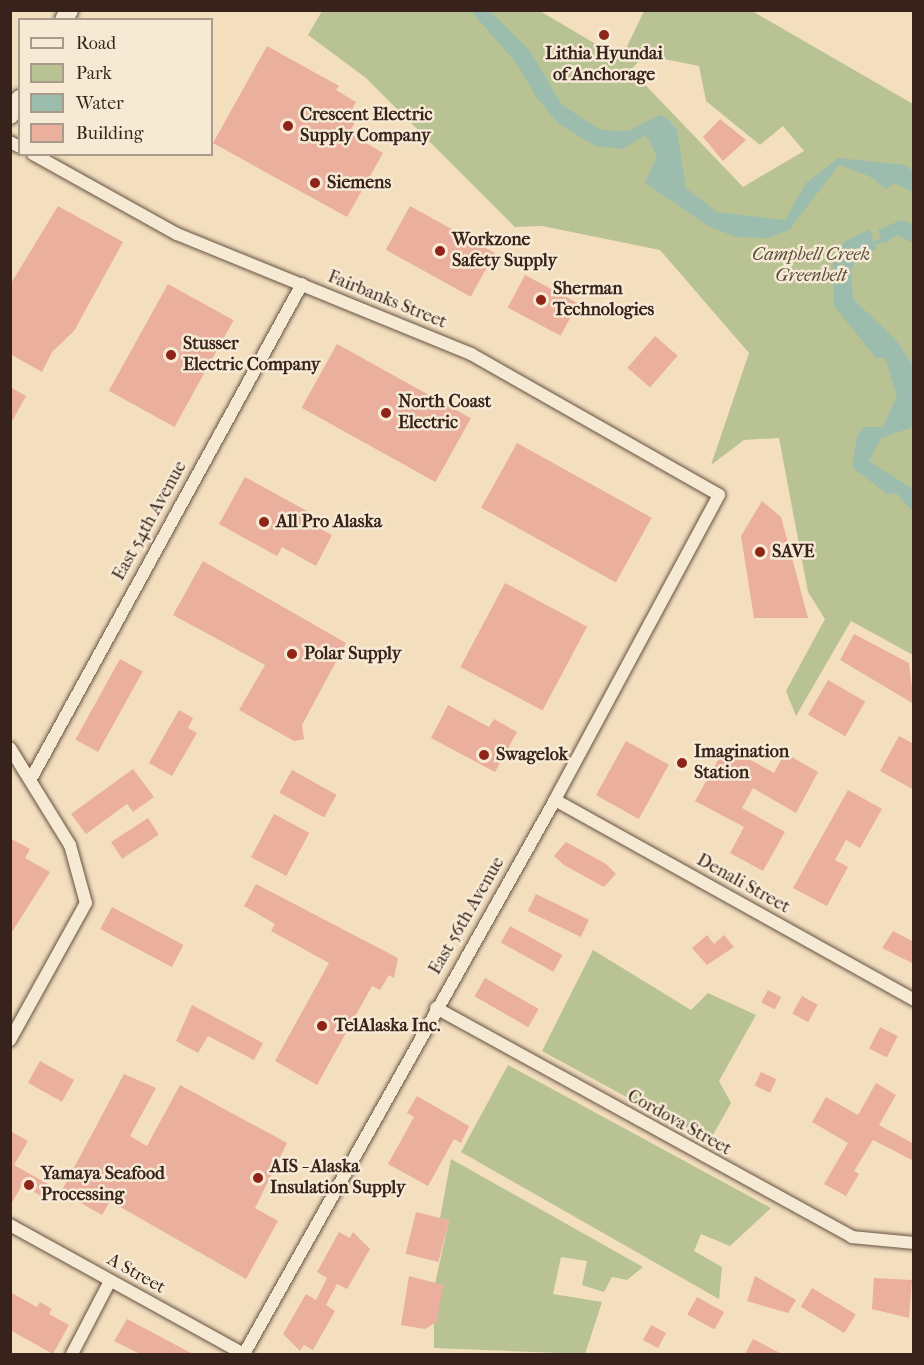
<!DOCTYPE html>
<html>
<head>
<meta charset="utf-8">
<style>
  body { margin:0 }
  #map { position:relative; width:924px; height:1365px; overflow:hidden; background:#f3dfbe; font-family:"IM FELL French Canon",serif }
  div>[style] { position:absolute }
  .green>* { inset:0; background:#b9c293 }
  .water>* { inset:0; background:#9cbdae }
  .stream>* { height:4px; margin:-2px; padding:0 2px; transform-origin:2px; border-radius:2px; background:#9cbdae }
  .building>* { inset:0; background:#eaaf9d; transform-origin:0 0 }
  .roads { filter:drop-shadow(0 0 2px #665244) drop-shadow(0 0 2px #665244) }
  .street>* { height:12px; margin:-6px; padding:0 6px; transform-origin:6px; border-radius:6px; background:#f7ead5 }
  .secondary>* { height:18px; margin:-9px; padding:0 9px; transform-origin:9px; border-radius:9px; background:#f7ead5 }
  .dots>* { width:16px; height:16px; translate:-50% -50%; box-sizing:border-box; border:3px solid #f7ead5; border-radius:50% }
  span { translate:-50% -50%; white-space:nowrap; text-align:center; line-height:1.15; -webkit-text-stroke:5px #f7ead5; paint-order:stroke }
  .poi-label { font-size:18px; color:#37231b; font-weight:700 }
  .left { translate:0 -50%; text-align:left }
  .park-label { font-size:18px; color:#584b39; font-style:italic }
  .street-label { font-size:18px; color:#37231b }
  .frame { position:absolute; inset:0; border:12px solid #37231b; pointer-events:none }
  .legend { position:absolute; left:18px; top:18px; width:195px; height:138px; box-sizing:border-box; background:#f7ead5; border:2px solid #aa9a8b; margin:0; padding:8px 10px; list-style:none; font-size:18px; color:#37231b }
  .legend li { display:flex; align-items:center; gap:12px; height:30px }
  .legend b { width:30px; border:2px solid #aa9a8b }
</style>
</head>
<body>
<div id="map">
  <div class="green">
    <div style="clip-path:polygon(evenodd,322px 11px,540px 11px,621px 59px,644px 11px,752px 11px,913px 104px,913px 655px,851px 621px,796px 716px,786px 691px,825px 619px,808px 592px,779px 438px,744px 440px,711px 465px,749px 353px,660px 250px,542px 226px,515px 227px,366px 78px,308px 35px,322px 11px,644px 55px,699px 66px,706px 101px,760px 145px,783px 126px,804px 151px,743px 187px,631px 70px,644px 55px)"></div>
    <div style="clip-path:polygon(593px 950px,691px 1010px,708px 993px,756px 1015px,719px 1081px,731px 1103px,709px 1142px,542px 1051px)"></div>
    <div style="clip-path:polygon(508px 1065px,771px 1208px,730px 1246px,701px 1234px,694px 1251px,722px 1267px,719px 1299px,461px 1152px)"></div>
    <div style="clip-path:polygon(451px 1159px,643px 1267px,627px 1280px,612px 1277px,604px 1292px,582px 1285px,587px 1261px,561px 1257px,553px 1294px,602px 1302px,585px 1354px,434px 1348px,434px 1321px,443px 1285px,435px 1284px,449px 1220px,440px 1218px)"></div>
  </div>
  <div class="water">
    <div style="clip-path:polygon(471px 11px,490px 11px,530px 51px,562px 105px,601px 130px,628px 131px,660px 115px,667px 118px,677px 130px,686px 188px,717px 212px,785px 220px,806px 183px,838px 158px,906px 165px,913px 172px,913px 192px,894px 183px,886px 189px,869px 176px,839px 165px,789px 230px,768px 238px,736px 237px,710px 227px,645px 183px,657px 156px,646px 135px,623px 149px,595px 146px,559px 124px,536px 97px,517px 64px)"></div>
    <div style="clip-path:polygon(901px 220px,913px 224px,913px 243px,897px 235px,884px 244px,878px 230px)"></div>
    <div style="clip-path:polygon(870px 229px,876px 249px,858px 258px,851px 269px,853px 299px,896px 340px,913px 366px,914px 422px,911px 428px,881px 438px,869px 461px,913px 489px,913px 512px,896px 493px,887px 494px,852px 467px,857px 436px,864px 427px,883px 427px,897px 396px,885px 358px,876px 358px,834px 306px,833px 261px,844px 242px)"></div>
  </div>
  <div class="stream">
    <div style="left:871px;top:245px;width:17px;rotate:-25deg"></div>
  </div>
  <div class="building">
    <div style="clip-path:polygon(267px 46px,339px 86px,336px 90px,356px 102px,349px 115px,357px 119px,349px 133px,383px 153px,347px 217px,213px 143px)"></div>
    <div style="clip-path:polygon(720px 119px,746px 140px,723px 161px,703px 137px)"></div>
    <div style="clip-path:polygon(58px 206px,123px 242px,74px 331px,52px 352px,42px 372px,10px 354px,10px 285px)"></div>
    <div style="left:410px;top:206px;width:97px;height:50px;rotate:29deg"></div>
    <div style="left:525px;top:275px;width:60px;height:37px;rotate:28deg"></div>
    <div style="left:168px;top:284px;width:75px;height:122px;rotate:29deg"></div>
    <div style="left:655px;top:336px;width:30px;height:42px;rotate:41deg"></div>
    <div style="left:337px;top:344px;width:153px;height:73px;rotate:29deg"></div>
    <div style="clip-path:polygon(10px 387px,26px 396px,10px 425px)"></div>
    <div style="left:517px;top:443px;width:154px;height:74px;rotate:29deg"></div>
    <div style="clip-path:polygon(245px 477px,307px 511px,302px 519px,332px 535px,316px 566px,282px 547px,277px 556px,219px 524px)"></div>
    <div style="clip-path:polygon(762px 501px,781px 517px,808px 618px,754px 618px,741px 536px)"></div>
    <div style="clip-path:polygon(203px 561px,346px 643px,302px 725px,304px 739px,294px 741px,239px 710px,265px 665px,173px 615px)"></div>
    <div style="left:505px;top:583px;width:93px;height:95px;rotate:28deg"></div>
    <div style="clip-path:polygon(854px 634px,909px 663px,914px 704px,840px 660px)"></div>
    <div style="left:120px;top:659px;width:26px;height:92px;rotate:29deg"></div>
    <div style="left:828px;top:680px;width:43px;height:40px;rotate:30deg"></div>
    <div style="clip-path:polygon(448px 705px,489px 727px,494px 719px,517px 732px,495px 772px,431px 738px)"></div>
    <div style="clip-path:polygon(179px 710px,193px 718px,188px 728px,197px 733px,172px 776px,149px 763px)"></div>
    <div style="clip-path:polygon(899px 736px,914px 744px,914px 790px,880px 771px)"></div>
    <div style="left:626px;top:741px;width:49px;height:62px;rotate:29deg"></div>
    <div style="clip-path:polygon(726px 746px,774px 773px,785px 753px,818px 772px,796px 813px,753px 788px,742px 808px,785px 832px,763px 871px,730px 853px,744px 827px,695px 801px)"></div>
    <div style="clip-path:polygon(133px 769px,154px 797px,133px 812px,127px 804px,86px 834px,71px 814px)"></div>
    <div style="left:292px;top:770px;width:51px;height:26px;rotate:29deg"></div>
    <div style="clip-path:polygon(848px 790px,882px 809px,860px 848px,846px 840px,835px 860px,848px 867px,827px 906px,793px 888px)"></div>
    <div style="left:274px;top:814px;width:40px;height:49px;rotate:28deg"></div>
    <div style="left:148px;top:818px;width:20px;height:44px;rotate:57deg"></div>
    <div style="clip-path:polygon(10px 838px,30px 849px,25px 858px,50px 872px,10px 935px)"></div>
    <div style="clip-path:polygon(566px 842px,606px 864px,616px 874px,604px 887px,564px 865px,554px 856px)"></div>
    <div style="clip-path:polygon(256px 884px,398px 958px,394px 978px,389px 975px,380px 990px,372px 986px,317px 1085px,275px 1061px,329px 963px,271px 931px,275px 924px,244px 906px)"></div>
    <div style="left:536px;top:894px;width:59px;height:19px;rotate:26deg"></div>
    <div style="left:112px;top:907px;width:81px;height:25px;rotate:28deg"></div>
    <div style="left:510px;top:926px;width:60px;height:19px;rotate:29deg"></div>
    <div style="clip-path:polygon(893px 931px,914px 942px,914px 964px,882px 948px)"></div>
    <div style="clip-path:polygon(707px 935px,714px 944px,724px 935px,734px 947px,707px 965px,692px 948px)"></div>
    <div style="left:485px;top:978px;width:62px;height:21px;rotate:30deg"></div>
    <div style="left:768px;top:990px;width:15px;height:14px;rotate:28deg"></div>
    <div style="left:802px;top:996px;width:18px;height:20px;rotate:29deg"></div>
    <div style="clip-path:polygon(192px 1005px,263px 1043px,254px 1060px,208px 1036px,198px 1053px,176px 1041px)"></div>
    <div style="left:880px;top:1027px;width:20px;height:24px;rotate:27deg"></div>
    <div style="left:40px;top:1061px;width:39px;height:25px;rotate:29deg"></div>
    <div style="left:761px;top:1072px;width:17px;height:15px;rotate:25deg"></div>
    <div style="clip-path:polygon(124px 1074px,156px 1088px,130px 1136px,147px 1146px,180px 1085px,287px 1143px,255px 1208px,278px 1221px,246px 1279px,110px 1201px,102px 1215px,61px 1192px)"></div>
    <div style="clip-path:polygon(876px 1083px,896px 1095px,879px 1125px,914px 1144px,914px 1161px,873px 1140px,854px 1171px,859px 1174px,846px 1196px,824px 1184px,848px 1143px,812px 1122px,826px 1097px,858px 1115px)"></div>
    <div style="clip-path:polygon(417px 1096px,469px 1126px,461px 1143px,454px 1139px,428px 1186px,388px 1164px,414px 1117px,407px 1113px)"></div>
    <div style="clip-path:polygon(10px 1131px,28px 1141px,14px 1165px,48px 1184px,41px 1196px,22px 1185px,10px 1206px)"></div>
    <div style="left:416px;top:1212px;width:34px;height:43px;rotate:14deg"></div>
    <div style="clip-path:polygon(339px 1232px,350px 1238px,353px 1232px,370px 1249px,347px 1289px,337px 1284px,326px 1305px,335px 1311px,313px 1350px,304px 1345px,300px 1351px,283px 1334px,306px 1294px,316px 1300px,327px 1278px,317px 1272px)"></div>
    <div style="clip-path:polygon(409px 1276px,443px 1285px,437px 1322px,425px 1329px,401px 1325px)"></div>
    <div style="clip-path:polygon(755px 1276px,796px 1300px,788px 1313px,747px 1301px)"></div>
    <div style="clip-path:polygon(874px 1278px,912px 1280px,909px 1318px,872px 1309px)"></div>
    <div style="left:812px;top:1288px;width:51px;height:22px;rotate:31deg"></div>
    <div style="clip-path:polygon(10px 1292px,37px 1307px,40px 1302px,52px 1309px,49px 1314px,69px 1325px,53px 1354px,10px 1330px)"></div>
    <div style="left:697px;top:1297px;width:31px;height:20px;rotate:29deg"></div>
    <div style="clip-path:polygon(127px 1319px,193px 1354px,140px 1354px,114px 1341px)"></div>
    <div style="left:651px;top:1325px;width:17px;height:17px;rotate:28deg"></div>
    <div style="clip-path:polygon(753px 1339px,782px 1354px,745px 1354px)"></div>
  </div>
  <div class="roads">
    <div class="street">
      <div style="left:10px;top:142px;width:11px;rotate:27deg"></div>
      <div style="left:33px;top:154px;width:165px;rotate:29.1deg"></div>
      <div style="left:177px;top:234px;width:318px;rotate:22.2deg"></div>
      <div style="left:471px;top:354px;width:285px;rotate:29.6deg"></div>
      <div style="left:719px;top:495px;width:346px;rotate:118.3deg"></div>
      <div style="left:555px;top:800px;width:635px;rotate:119.31deg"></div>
      <div style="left:10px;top:748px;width:114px;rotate:58.3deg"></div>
      <div style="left:70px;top:845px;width:60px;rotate:74.6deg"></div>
      <div style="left:86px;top:903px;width:157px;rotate:119deg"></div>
      <div style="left:32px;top:777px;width:562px;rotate:-61.29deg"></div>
      <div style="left:555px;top:800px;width:411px;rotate:29.1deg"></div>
      <div style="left:436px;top:1008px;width:475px;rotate:28.8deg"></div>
      <div style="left:852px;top:1237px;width:62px;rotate:5.5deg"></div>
      <div style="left:10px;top:1225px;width:267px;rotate:28.9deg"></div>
      <div style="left:72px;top:1354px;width:82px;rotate:-62.5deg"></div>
    </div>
    <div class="secondary">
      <div style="left:64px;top:20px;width:11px;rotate:-63deg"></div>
      <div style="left:10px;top:115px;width:19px;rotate:-58deg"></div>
    </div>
  </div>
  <div class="dots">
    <div style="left:604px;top:35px;background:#8f2418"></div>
    <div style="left:288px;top:126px;background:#8f2418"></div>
    <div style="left:315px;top:183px;background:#8f2418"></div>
    <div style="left:440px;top:251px;background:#8f2418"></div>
    <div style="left:541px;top:300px;background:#8f2418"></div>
    <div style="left:171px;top:355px;background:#8f2418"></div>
    <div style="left:386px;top:413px;background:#8f2418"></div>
    <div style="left:264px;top:522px;background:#8f2418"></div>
    <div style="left:760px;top:552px;background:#8f2418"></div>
    <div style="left:292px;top:654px;background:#8f2418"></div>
    <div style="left:484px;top:755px;background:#8f2418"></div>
    <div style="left:682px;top:763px;background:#8f2418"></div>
    <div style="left:322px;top:1026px;background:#8f2418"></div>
    <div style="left:258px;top:1178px;background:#8f2418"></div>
    <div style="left:29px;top:1185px;background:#8f2418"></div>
  </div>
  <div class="poi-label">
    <span style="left:604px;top:65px">Lithia Hyundai<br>of Anchorage</span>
    <span class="left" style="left:300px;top:126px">Crescent Electric<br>Supply Company</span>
    <span class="left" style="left:327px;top:183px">Siemens</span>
    <span class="left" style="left:452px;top:251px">Workzone<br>Safety Supply</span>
    <span class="left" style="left:553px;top:300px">Sherman<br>Technologies</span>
    <span class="left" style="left:183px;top:355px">Stusser<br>Electric Company</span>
    <span class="left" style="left:398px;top:413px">North Coast<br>Electric</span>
    <span class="left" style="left:276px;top:522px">All Pro Alaska</span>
    <span class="left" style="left:772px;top:552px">SAVE</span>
    <span class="left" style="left:304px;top:654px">Polar Supply</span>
    <span class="left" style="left:694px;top:763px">Imagination<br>Station</span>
    <span class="left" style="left:496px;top:755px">Swagelok</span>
    <span class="left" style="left:334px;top:1026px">TelAlaska Inc.</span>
    <span class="left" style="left:270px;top:1178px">AIS - Alaska<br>Insulation Supply</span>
    <span class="left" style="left:41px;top:1185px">Yamaya Seafood<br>Processing</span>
  </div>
  <div class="park-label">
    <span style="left:811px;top:266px">Campbell Creek<br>Greenbelt</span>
  </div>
  <div class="street-label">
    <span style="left:387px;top:300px;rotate:22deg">Fairbanks Street</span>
    <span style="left:150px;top:521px;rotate:-61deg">East 54th Avenue</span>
    <span style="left:743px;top:884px;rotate:29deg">Denali Street</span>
    <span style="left:467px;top:916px;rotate:-60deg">East 56th Avenue</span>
    <span style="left:679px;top:1123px;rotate:29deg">Cordova Street</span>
    <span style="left:136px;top:1274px;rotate:29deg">A Street</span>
  </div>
  <div class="frame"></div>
  <ul class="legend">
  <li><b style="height:8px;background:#f7ead5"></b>Road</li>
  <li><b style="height:16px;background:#b9c293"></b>Park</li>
  <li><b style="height:16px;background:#9cbdae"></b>Water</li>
  <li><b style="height:16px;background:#eaaf9d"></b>Building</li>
  </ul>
</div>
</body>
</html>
